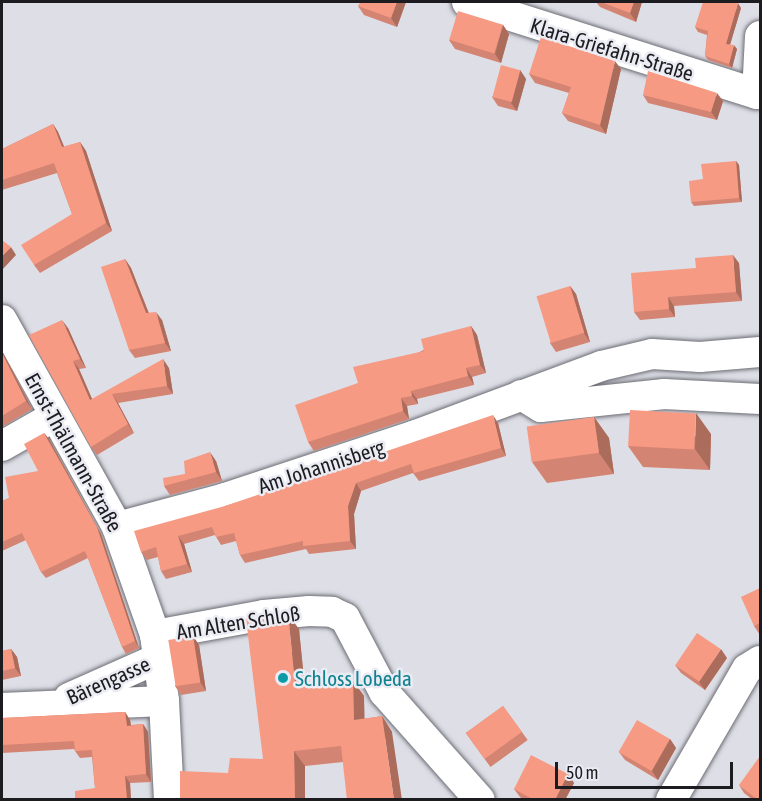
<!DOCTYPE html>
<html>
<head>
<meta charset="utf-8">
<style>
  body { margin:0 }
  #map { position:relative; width:762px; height:801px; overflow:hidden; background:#dedee7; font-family:"Asap Condensed",sans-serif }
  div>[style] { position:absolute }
  .roads { filter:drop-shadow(0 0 2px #6c6c74) drop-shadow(0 0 2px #6c6c74) }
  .minor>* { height:30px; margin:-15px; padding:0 15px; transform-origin:15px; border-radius:15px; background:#fff }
  .wall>* { inset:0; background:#d48472; transform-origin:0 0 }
  .shaded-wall>* { inset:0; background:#ac6c5c }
  .building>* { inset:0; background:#f69a84; transform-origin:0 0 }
  .dots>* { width:16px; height:16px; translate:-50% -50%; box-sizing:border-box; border:3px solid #ebebf4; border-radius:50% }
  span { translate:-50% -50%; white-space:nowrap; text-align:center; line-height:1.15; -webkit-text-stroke:5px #ebebf4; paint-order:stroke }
  .street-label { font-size:21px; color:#1c1b1f }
  .culture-label { font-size:21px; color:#0d838f }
  .left { translate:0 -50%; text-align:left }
  .frame { position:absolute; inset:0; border:3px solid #1c1b1f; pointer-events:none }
  .scale { position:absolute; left:555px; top:762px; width:178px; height:27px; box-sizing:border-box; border:3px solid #1c1b1f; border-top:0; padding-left:8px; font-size:18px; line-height:21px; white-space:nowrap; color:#1c1b1f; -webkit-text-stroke:4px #ebebf4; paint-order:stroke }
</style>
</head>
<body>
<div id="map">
  <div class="roads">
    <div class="minor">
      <div style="left:467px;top:2px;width:304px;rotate:17.6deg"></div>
      <div style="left:757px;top:94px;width:58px;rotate:-87deg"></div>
      <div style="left:2px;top:320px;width:237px;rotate:60.9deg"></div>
      <div style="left:117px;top:527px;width:114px;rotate:70.6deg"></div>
      <div style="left:155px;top:635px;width:67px;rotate:82.2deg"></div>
      <div style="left:164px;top:701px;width:99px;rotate:87.1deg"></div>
      <div style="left:521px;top:395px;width:23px;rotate:31deg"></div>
      <div style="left:541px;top:407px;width:124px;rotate:-6deg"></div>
      <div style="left:664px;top:394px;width:96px;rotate:3deg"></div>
      <div style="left:2px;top:446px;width:59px;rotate:-29.6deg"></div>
      <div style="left:117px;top:527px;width:112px;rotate:-15deg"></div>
      <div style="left:225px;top:498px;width:198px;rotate:-18.3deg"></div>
      <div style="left:413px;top:436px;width:201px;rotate:-20.4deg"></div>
      <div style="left:601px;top:366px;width:52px;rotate:-13.2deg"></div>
      <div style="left:652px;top:354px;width:48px;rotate:3.6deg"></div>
      <div style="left:700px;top:357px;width:60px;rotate:-4.8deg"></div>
      <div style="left:155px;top:635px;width:111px;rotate:-10.4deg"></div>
      <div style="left:264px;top:615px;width:45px;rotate:-5.1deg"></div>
      <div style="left:309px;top:611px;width:23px;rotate:2deg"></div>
      <div style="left:332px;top:612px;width:14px;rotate:25deg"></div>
      <div style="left:345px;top:618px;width:84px;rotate:62.2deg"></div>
      <div style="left:384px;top:692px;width:144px;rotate:48.4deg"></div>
      <div style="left:69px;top:698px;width:98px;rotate:-24deg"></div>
      <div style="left:2px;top:708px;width:162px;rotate:-2.5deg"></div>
      <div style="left:671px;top:800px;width:151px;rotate:-59.9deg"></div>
      <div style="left:747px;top:669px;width:15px;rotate:-32deg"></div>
    </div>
  </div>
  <div class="wall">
    <div style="clip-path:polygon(406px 2px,397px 27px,364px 15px,358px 6px)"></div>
    <div style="clip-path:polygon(596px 2px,642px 2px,636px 22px,600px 7px)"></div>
    <div style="clip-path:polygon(741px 8px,730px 45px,737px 49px,732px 68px,708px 60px,705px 56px,707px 35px,698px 32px,695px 27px)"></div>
    <div style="clip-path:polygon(503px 25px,509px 34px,501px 63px,455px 49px,449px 40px)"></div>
    <div style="clip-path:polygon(621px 69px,606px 134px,568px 121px,562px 113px,569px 93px,535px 83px,529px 74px)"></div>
    <div style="clip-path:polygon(520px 70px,526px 79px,517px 111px,498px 106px,492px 97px)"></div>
    <div style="clip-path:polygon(643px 95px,723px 101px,717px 120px,648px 103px)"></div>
    <div style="clip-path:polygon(53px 124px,58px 132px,64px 147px,80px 142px,86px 151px,112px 231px,40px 273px,34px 265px,72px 214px,57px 173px,2px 190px,2px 149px)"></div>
    <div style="clip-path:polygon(736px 161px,739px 165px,742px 202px,694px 206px,691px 202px,703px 179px)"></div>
    <div style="clip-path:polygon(125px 259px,131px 268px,149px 313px,162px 320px,171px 351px,135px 358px,129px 350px)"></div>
    <div style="clip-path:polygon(739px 263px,742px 301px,674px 306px,675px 317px,640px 320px,634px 312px)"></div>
    <div style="clip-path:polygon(570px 286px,576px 294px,590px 342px,556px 352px,550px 343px)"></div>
    <div style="clip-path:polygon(471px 326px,477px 335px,486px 373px,472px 377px,474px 385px,417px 399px,418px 404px,407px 406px,409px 419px,314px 451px,308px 442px,358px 383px)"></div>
    <div style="clip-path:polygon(68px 328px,86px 368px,79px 369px,92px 399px,169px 368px,173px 394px,118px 403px,134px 433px,97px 455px,91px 447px,29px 335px)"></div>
    <div style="clip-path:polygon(2px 351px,32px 409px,2px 427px)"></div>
    <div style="clip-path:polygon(594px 417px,609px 438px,614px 474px,547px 483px,532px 462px)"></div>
    <div style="clip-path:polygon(498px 423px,506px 456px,419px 481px,413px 473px,361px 491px,354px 514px,356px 549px,309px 554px,306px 549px,245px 563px,240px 555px,236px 541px,221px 545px,215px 535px,184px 544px,192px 572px,166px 579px,161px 571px,158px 557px,147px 560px,141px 552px,225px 506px)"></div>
    <div style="clip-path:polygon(44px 433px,49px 439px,101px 534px,139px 648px,126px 654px,122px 647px,88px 558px,46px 578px,41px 572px,26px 540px,2px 551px,2px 501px,9px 498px,38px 471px)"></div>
    <div style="clip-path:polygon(711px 434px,710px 470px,643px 467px,628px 446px)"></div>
    <div style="clip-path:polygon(216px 461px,222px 481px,170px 495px,164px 486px,185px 474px)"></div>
    <div style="clip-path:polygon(760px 588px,760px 635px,754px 626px)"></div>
    <div style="clip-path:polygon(299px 629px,304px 682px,353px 681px,364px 696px,364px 719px,382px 716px,392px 732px,343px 762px,305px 766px,305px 800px,228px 773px,263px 759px)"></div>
    <div style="clip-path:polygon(193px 636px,199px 645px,206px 691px,181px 695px,175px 686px)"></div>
    <div style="clip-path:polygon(11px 649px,17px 657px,21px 676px,2px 680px,2px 651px)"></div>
    <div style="clip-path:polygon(727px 658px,705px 690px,681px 673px,675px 665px)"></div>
    <div style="left:503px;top:706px;width:42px;height:46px;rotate:54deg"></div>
    <div style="clip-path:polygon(125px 712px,130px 720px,131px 725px,143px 724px,148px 732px,151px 782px,130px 783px,131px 800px,75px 800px,95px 788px,92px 757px,80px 758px,75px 751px,74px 749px,2px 753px,2px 718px)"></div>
    <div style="clip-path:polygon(670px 739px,676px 748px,658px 780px,625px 760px,619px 752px)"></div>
    <div style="clip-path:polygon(568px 774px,574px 783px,565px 800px,524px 800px,520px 797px,514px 789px)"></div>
    <div style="clip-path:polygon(739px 785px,760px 800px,753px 800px,744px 793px)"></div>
  </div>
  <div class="shaded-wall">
    <div style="clip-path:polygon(397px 2px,406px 2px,397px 27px,391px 18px)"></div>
    <div style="clip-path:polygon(634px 2px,642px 2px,636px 22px,630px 13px)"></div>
    <div style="clip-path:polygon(738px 3px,741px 8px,729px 48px,726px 44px)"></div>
    <div style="clip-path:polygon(503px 25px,509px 34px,501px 63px,495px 54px)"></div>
    <div style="clip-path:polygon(734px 45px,737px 49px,732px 68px,729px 64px)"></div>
    <div style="clip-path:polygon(615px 61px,621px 69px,606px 134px,600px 125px)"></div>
    <div style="clip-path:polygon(520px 70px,526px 79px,517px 111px,511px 103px)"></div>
    <div style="clip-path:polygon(717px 93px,723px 101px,717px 120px,711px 112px)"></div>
    <div style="clip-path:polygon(53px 124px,58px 132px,68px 156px,62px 147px)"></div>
    <div style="clip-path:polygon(80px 142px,86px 151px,112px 231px,106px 223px)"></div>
    <div style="clip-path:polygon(736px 161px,739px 165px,742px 202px,739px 198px)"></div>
    <div style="clip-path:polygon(11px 247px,16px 255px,2px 270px,2px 256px)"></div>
    <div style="clip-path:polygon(733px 255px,739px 263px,742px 301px,736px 292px)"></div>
    <div style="clip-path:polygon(125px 259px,131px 268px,152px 322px,146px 313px)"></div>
    <div style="clip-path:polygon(570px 286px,576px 294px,590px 342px,584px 333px)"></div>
    <div style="clip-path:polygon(668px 297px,674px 306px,675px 317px,669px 309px)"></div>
    <div style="clip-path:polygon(156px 312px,162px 320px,171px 351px,165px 343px)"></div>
    <div style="clip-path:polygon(62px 320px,68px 328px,86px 368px,80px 359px)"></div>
    <div style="clip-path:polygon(471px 326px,477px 335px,486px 373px,480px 365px)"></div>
    <div style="clip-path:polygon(2px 351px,32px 409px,26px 401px,2px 353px)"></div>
    <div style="clip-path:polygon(163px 359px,169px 368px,173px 394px,167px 386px)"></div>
    <div style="clip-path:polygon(73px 361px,79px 369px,96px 408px,90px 400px)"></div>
    <div style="clip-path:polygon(466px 368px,472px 377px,474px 385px,468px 376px)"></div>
    <div style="clip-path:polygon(411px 391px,417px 399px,418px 404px,412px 396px)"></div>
    <div style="clip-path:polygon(112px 394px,118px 403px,134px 433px,128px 424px)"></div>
    <div style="clip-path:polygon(401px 398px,407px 406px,409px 419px,403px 411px)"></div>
    <div style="clip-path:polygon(696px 413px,711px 434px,710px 470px,695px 449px)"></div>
    <div style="clip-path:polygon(493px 415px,498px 423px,506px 456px,501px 448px)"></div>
    <div style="clip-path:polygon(594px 417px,609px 438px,614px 474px,599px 453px)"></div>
    <div style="clip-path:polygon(44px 433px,49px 439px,101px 534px,139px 648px,135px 641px)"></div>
    <div style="clip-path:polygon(210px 452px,216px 461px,222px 481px,216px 472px)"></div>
    <div style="clip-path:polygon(356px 483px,361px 491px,354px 514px,356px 549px,350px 541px,348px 506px)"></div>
    <div style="clip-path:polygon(178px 536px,184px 544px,192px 572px,187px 564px)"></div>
    <div style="clip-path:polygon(288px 614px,299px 629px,306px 698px,295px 683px)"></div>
    <div style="clip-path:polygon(193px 636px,199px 645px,206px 691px,200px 682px)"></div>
    <div style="clip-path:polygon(11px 649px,17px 657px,21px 676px,15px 668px)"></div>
    <div style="clip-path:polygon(721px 649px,727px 658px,705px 690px,699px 682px)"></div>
    <div style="clip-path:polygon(353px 681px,364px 696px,365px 735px,354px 720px)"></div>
    <div style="clip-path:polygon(125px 712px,130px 720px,132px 733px,127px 726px)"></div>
    <div style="clip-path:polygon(382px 716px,392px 732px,402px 800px,394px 800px)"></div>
    <div style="clip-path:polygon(143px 724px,148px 732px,151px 782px,146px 774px)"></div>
    <div style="clip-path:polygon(670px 739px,676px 748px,658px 780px,652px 771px)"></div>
    <div style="clip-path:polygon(294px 751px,305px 766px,305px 800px,295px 800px)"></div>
    <div style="clip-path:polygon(568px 774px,574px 783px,565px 800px,555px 800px)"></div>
    <div style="clip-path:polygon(125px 776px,130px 783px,131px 800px,127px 800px)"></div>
  </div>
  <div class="building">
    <div style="clip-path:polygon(360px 2px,397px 2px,391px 18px,358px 6px)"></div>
    <div style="clip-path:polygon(601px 2px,634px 2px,630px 13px)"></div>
    <div style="clip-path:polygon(703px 2px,732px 2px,738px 3px,726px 44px,734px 45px,729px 64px,705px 56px,708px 31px,695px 27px)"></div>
    <div style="left:458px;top:11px;width:47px;height:30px;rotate:17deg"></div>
    <div style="clip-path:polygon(541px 37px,615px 61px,600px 125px,562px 113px,571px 87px,529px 74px)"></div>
    <div style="left:501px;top:65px;width:20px;height:33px;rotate:15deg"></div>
    <div style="clip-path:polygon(648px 71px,717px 93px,711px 112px,643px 95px)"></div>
    <div style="clip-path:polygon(53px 124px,62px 147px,80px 142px,106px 223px,34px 265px,21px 245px,72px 214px,54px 163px,2px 180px,2px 149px)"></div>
    <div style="clip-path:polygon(736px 161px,739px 198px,691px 202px,689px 181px,703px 179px,701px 164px)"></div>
    <div style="clip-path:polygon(2px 240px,11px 247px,2px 256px)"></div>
    <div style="clip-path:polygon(733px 255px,736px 292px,668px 297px,669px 309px,634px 312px,631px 273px,696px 268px,695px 258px)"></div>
    <div style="clip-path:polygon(125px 259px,146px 313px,156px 312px,165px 343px,129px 350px,101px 267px)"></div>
    <div style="left:570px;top:286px;width:49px;height:35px;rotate:73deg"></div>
    <div style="clip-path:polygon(62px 320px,80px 359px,73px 361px,90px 400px,163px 359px,167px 386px,112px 394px,128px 424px,91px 447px,29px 335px)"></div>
    <div style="clip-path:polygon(471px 326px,480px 365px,466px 368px,468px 376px,411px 391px,412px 396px,401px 398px,403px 411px,308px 442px,295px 405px,358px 383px,353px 367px,424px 351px,421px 339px)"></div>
    <div style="clip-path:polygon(2px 353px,26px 401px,2px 416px)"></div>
    <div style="left:630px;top:410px;width:66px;height:36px;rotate:3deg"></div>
    <div style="clip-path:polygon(493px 415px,501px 448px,414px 473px,411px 464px,356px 483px,348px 506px,350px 541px,303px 546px,303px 541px,240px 555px,234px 533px,216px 537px,212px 527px,178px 536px,187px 564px,161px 571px,156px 547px,141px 552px,134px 531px,225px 506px)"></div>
    <div style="left:594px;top:417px;width:36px;height:68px;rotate:82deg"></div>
    <div style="clip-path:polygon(44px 433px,97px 527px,135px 641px,122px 647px,85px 551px,41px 572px,22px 533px,2px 542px,2px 501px,9px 498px,5px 477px,38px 471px,24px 444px)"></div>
    <div style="clip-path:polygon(210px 452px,216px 472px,164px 486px,163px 478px,185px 474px,184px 461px)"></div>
    <div style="clip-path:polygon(760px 588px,760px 623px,754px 626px,741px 597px)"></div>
    <div style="clip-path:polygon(288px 614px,295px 683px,353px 681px,354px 720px,382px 716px,394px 800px,347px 800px,341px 746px,294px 751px,295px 800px,180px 800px,180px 771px,228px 773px,230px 758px,263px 759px,246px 619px)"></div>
    <div style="left:697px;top:633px;width:29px;height:39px;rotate:34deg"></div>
    <div style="left:193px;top:636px;width:47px;height:25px;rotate:81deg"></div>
    <div style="clip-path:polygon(11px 649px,15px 668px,2px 671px,2px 651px)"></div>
    <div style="left:503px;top:706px;width:32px;height:46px;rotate:54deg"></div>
    <div style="clip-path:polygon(125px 712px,127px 726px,143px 724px,146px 774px,125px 776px,127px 800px,75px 800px,75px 791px,95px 788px,92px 750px,75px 751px,74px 741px,2px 745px,2px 718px)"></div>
    <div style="left:637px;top:720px;width:38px;height:37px;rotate:30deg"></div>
    <div style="clip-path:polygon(531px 755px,568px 774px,555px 800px,534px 800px,514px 789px)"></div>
    <div style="clip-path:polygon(760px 756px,760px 800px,758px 800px,739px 785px)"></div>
  </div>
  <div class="dots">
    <div style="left:283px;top:678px;background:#0f9aa8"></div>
  </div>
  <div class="street-label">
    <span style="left:612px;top:49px;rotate:17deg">Klara-Griefahn-Straße</span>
    <span style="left:74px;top:452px;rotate:61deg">Ernst-Thälmann-Straße</span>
    <span style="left:321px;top:466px;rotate:-18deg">Am Johannisberg</span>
    <span style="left:238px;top:622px;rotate:-9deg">Am Alten Schloß</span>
    <span style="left:108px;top:680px;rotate:-24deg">Bärengasse</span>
  </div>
  <div class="culture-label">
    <span class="left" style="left:295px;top:678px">Schloss Lobeda</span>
  </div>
  <div class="frame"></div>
  <div class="scale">50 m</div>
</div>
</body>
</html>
